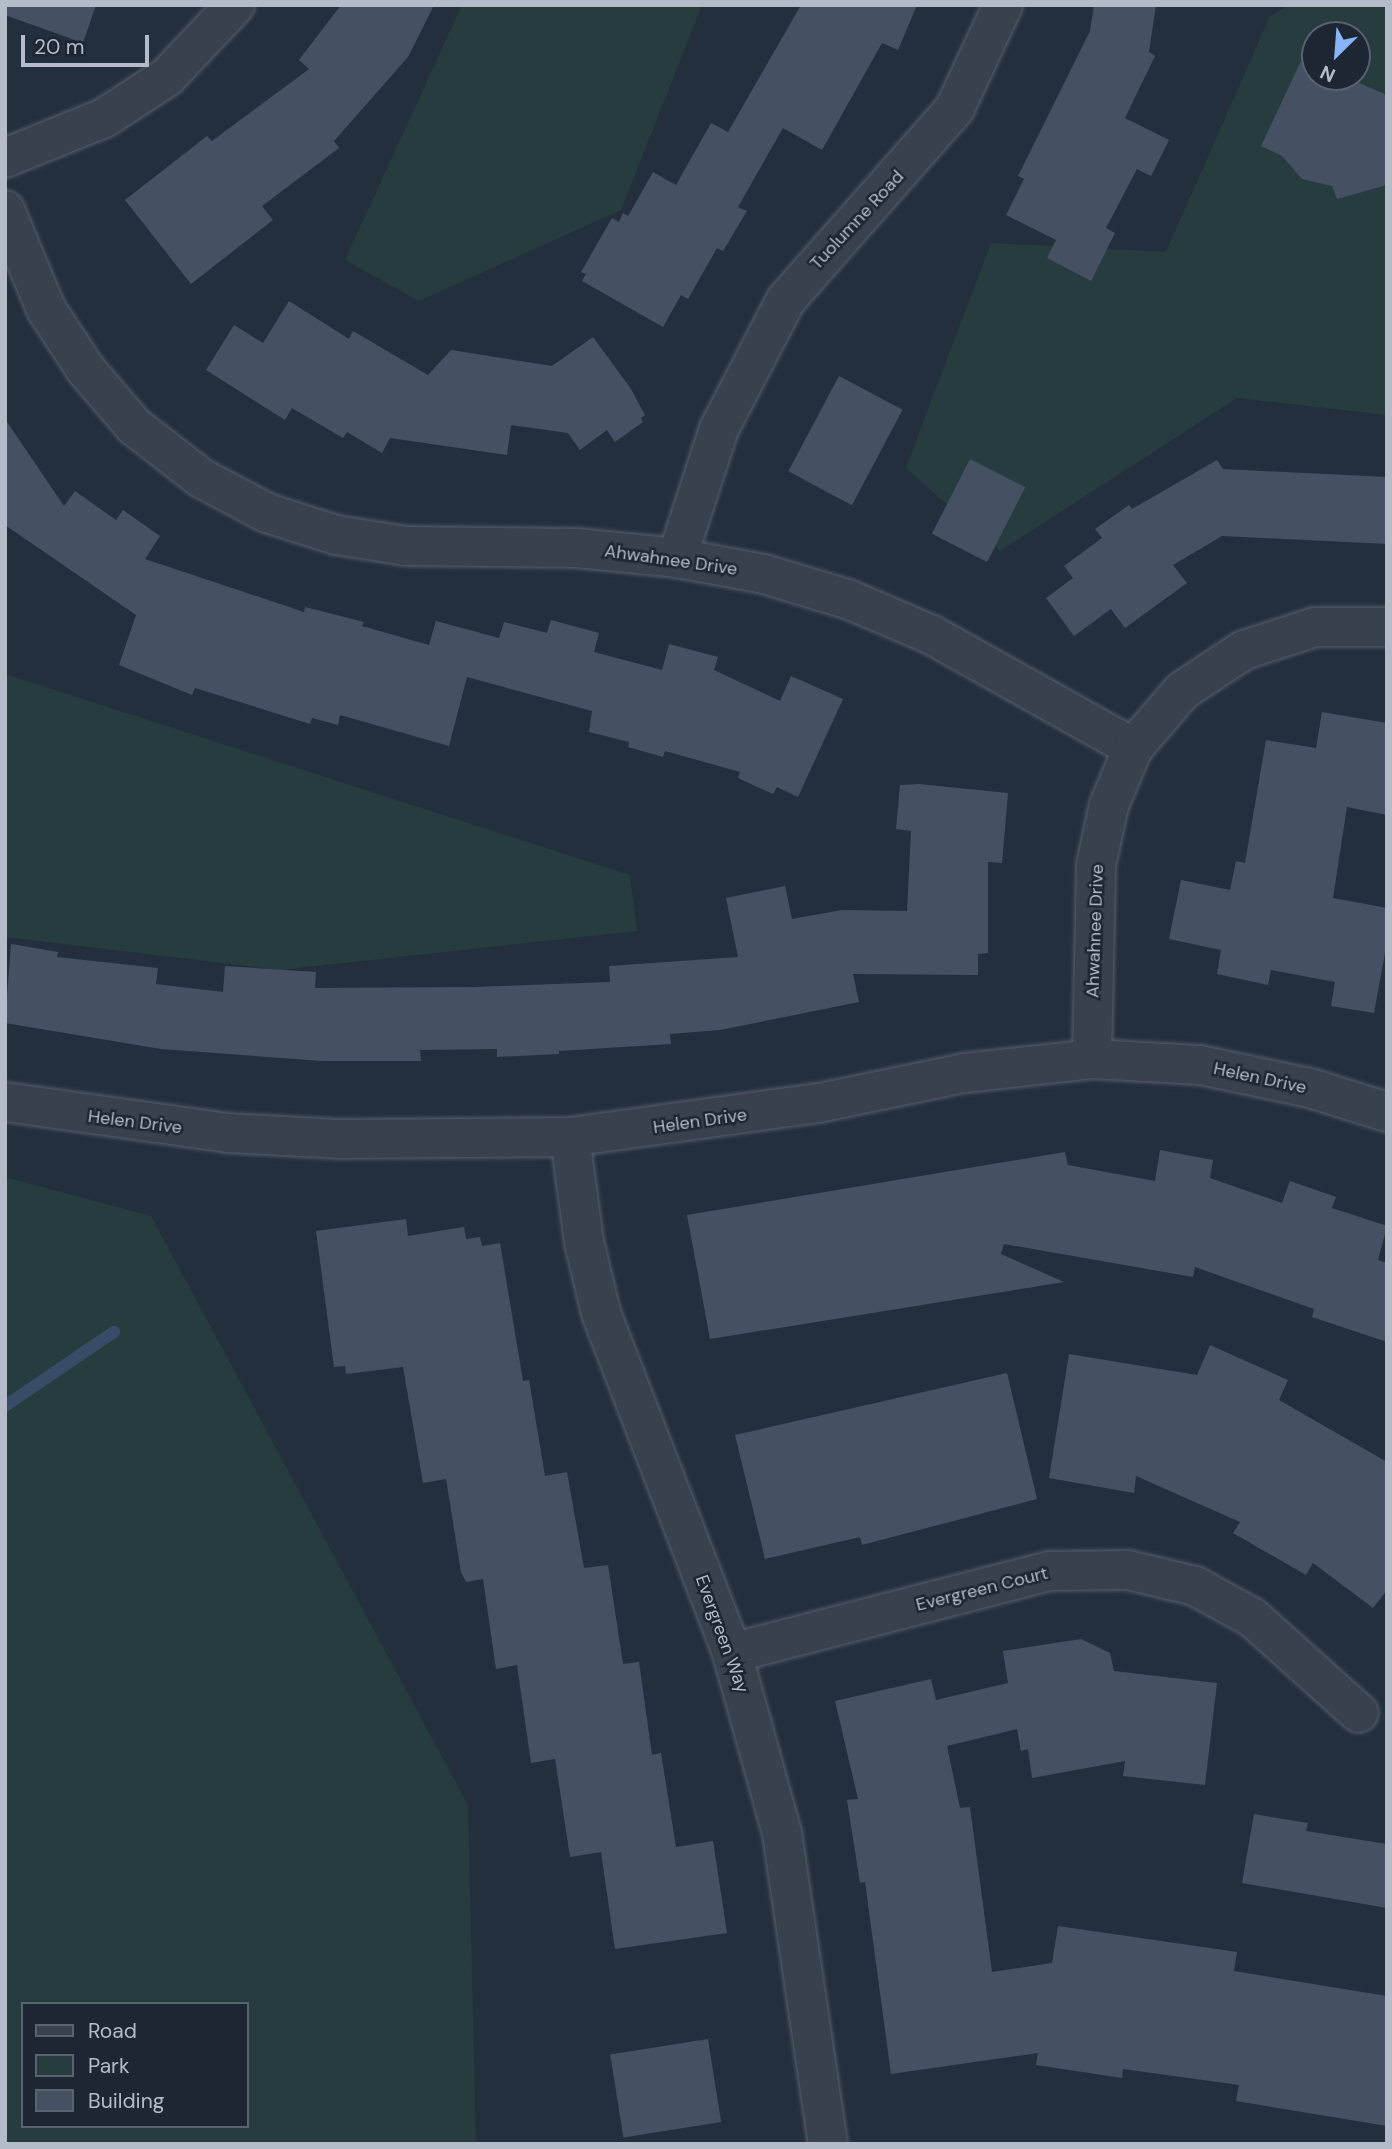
<!DOCTYPE html>
<html>
<head>
<meta charset="utf-8">
<style>
  body { margin:0 }
  #map { position:relative; width:1392px; height:2149px; overflow:hidden; background:#242f3e; font-family:"DM Sans",sans-serif }
  div>[style] { position:absolute }
  .green>* { inset:0; background:#263c3f }
  .stream>* { height:12px; margin:-6px; padding:0 6px; transform-origin:6px; border-radius:6px; background:#394c67 }
  .building>* { inset:0; background:#455162; transform-origin:0 0 }
  .roads { filter:drop-shadow(0 0 2px #565f6c) drop-shadow(0 0 2px #565f6c) }
  .minor>* { height:38px; margin:-19px; padding:0 19px; transform-origin:19px; border-radius:19px; background:#38414e }
  .tertiary>* { height:38px; margin:-19px; padding:0 19px; transform-origin:19px; border-radius:19px; background:#38414e }
  span { translate:-50% -50%; white-space:nowrap; text-align:center; line-height:1.15; -webkit-text-stroke:5px #1d2633; paint-order:stroke }
  .street-label { font-size:18px; color:#b4bcc9 }
  .frame { position:absolute; inset:0; border:7px solid #b4bcc9; pointer-events:none }
  .legend { position:absolute; left:21px; top:2002px; width:228px; height:126px; box-sizing:border-box; background:#1d2633; border:2px solid #59626f; margin:0; padding:9px 12px; list-style:none; font-size:21px; color:#b4bcc9 }
  .legend li { display:flex; align-items:center; gap:14px; height:35px }
  .legend b { width:35px; border:2px solid #59626f }
  .north { position:absolute; left:1301px; top:21px; width:70px; height:70px; box-sizing:border-box; background:#1d2633; border:2px solid #59626f; border-radius:50%; rotate:205deg; font-size:19px; font-weight:700; line-height:28px; text-align:center; color:#b4bcc9 }
  .north::after { content:''; display:block; margin:auto; width:24px; height:32px; background:#8ab4f8; clip-path:polygon(50% 0,100% 100%,50% 72%,0 100%) }
  .scale { position:absolute; left:21px; top:35px; width:128px; height:32px; box-sizing:border-box; border:4px solid #b4bcc9; border-top:0; padding-left:9px; font-size:21px; line-height:24px; white-space:nowrap; color:#b4bcc9; -webkit-text-stroke:5px #1d2633; paint-order:stroke }
</style>
</head>
<body>
<div id="map">
  <div class="green">
    <div style="clip-path:polygon(462px 5px,702px 5px,621px 210px,419px 301px,345px 260px)"></div>
    <div style="clip-path:polygon(evenodd,1290px 5px,1387px 5px,1387px 415px,1237px 398px,1000px 551px,906px 468px,991px 243px,1166px 252px,1270px 16px,1290px 5px,1315px 35px,1357px 35px,1357px 77px,1315px 77px,1315px 35px)"></div>
    <div style="clip-path:polygon(5px 674px,630px 875px,637px 931px,280px 970px,5px 937px)"></div>
    <div style="clip-path:polygon(evenodd,5px 1177px,151px 1216px,468px 1805px,476px 2144px,5px 2144px,5px 1177px,23px 2004px,247px 2004px,247px 2126px,23px 2126px,23px 2004px)"></div>
  </div>
  <div class="stream">
    <div style="left:5px;top:1406px;width:132px;rotate:-34.2deg"></div>
  </div>
  <div class="building">
    <div style="clip-path:polygon(5px 5px,96px 5px,83px 43px,5px 15px)"></div>
    <div style="clip-path:polygon(341px 5px,434px 5px,408px 57px,334px 141px,339px 148px,262px 206px,273px 220px,191px 284px,125px 200px,207px 136px,212px 141px,309px 69px,299px 60px)"></div>
    <div style="clip-path:polygon(801px 5px,917px 5px,898px 50px,882px 43px,822px 150px,783px 128px,738px 207px,747px 211px,723px 251px,717px 248px,688px 299px,681px 295px,663px 327px,582px 281px,586px 274px,581px 272px,612px 218px,619px 222px,623px 213px,628px 216px,653px 172px,676px 185px,711px 123px,728px 132px)"></div>
    <div style="clip-path:polygon(1094px 5px,1156px 5px,1149px 52px,1155px 56px,1125px 118px,1169px 140px,1151px 176px,1137px 169px,1106px 228px,1115px 233px,1091px 281px,1047px 258px,1056px 240px,1006px 215px,1024px 179px,1018px 176px,1090px 31px)"></div>
    <div style="clip-path:polygon(1301px 61px,1315px 68px,1315px 77px,1345px 77px,1387px 95px,1387px 185px,1337px 199px,1332px 186px,1302px 179px,1282px 156px,1261px 146px)"></div>
    <div style="clip-path:polygon(289px 301px,349px 339px,353px 331px,428px 375px,451px 350px,552px 366px,593px 337px,631px 389px,645px 415px,641px 418px,643px 422px,615px 442px,607px 430px,580px 450px,568px 433px,511px 425px,507px 455px,390px 438px,382px 453px,347px 432px,343px 438px,292px 408px,285px 420px,206px 370px,234px 325px,263px 343px)"></div>
    <div style="left:839px;top:376px;width:72px;height:108px;rotate:28deg"></div>
    <div style="clip-path:polygon(5px 419px,64px 506px,75px 491px,116px 520px,123px 510px,160px 536px,145px 559px,304px 612px,305px 607px,364px 622px,362px 626px,429px 645px,436px 621px,499px 638px,504px 622px,547px 633px,551px 620px,599px 633px,594px 652px,662px 670px,669px 644px,718px 657px,714px 670px,780px 701px,791px 676px,843px 699px,798px 797px,777px 787px,773px 794px,738px 778px,740px 772px,665px 751px,663px 757px,628px 747px,629px 742px,589px 732px,592px 711px,467px 677px,449px 746px,340px 715px,338px 725px,312px 718px,310px 724px,195px 688px,192px 695px,119px 665px,136px 615px,5px 525px)"></div>
    <div style="left:970px;top:459px;width:62px;height:84px;rotate:27deg"></div>
    <div style="clip-path:polygon(1217px 460px,1223px 469px,1387px 477px,1387px 544px,1222px 536px,1173px 565px,1187px 583px,1125px 628px,1111px 609px,1074px 636px,1046px 598px,1073px 578px,1064px 566px,1102px 538px,1095px 529px,1129px 505px,1132px 509px)"></div>
    <div style="clip-path:polygon(1322px 712px,1387px 723px,1387px 815px,1347px 807px,1333px 898px,1387px 908px,1387px 942px,1374px 1013px,1331px 1006px,1335px 982px,1271px 970px,1268px 985px,1217px 974px,1221px 950px,1169px 939px,1181px 880px,1230px 890px,1236px 861px,1245px 863px,1266px 740px,1316px 748px)"></div>
    <div style="clip-path:polygon(919px 784px,1008px 793px,1002px 863px,988px 862px,988px 953px,978px 954px,978px 975px,853px 974px,859px 1002px,720px 1030px,670px 1034px,671px 1044px,559px 1051px,559px 1054px,497px 1057px,497px 1049px,420px 1050px,421px 1061px,322px 1061px,161px 1049px,5px 1023px,11px 944px,58px 952px,57px 957px,158px 968px,156px 984px,223px 992px,225px 966px,316px 972px,315px 988px,474px 987px,610px 982px,609px 966px,738px 957px,726px 898px,785px 886px,792px 919px,842px 910px,907px 911px,911px 831px,896px 829px,900px 785px)"></div>
    <div style="clip-path:polygon(1160px 1150px,1213px 1160px,1210px 1178px,1282px 1203px,1290px 1181px,1336px 1197px,1332px 1208px,1387px 1226px,1378px 1260px,1387px 1263px,1387px 1342px,1312px 1317px,1314px 1309px,1195px 1267px,1193px 1277px,1004px 1244px,1001px 1254px,1064px 1282px,710px 1339px,687px 1215px,1065px 1152px,1068px 1165px,1155px 1181px)"></div>
    <div style="clip-path:polygon(406px 1219px,408px 1236px,464px 1227px,466px 1239px,480px 1237px,482px 1246px,500px 1243px,523px 1381px,529px 1380px,545px 1476px,567px 1472px,584px 1568px,608px 1565px,623px 1664px,639px 1662px,652px 1755px,661px 1753px,676px 1847px,713px 1841px,727px 1933px,615px 1949px,601px 1852px,570px 1857px,555px 1759px,531px 1763px,517px 1665px,496px 1669px,483px 1579px,466px 1582px,461px 1572px,446px 1479px,423px 1483px,403px 1367px,346px 1374px,345px 1366px,334px 1367px,316px 1231px)"></div>
    <div style="clip-path:polygon(1210px 1345px,1288px 1380px,1279px 1400px,1387px 1462px,1387px 1590px,1373px 1608px,1313px 1563px,1306px 1575px,1233px 1533px,1240px 1522px,1136px 1476px,1134px 1493px,1049px 1478px,1069px 1354px,1197px 1375px)"></div>
    <div style="clip-path:polygon(1007px 1373px,1037px 1499px,862px 1545px,860px 1537px,765px 1559px,735px 1435px)"></div>
    <div style="clip-path:polygon(1081px 1639px,1110px 1653px,1114px 1671px,1217px 1683px,1205px 1785px,1123px 1776px,1125px 1761px,1032px 1778px,1028px 1749px,1021px 1751px,1017px 1729px,947px 1746px,960px 1808px,970px 1807px,992px 1972px,1052px 1963px,1058px 1926px,1237px 1952px,1234px 1971px,1387px 1996px,1387px 2126px,1236px 2101px,1239px 2085px,1123px 2069px,1122px 2078px,1036px 2065px,1038px 2053px,891px 2074px,865px 1882px,860px 1883px,847px 1800px,858px 1799px,835px 1701px,931px 1679px,936px 1700px,1008px 1683px,1003px 1651px)"></div>
    <div style="clip-path:polygon(1254px 1814px,1308px 1823px,1306px 1831px,1387px 1844px,1387px 1908px,1242px 1883px)"></div>
    <div style="left:708px;top:2039px;width:84px;height:99px;rotate:81deg"></div>
  </div>
  <div class="roads">
    <div class="minor">
      <div style="left:5px;top:158px;width:107px;rotate:-22deg"></div>
      <div style="left:104px;top:118px;width:75px;rotate:-33.1deg"></div>
      <div style="left:167px;top:77px;width:99px;rotate:-46.6deg"></div>
      <div style="left:5px;top:210px;width:107px;rotate:67.5deg"></div>
      <div style="left:46px;top:309px;width:73px;rotate:56.7deg"></div>
      <div style="left:86px;top:370px;width:74px;rotate:49.4deg"></div>
      <div style="left:134px;top:426px;width:85px;rotate:37.8deg"></div>
      <div style="left:201px;top:478px;width:75px;rotate:27.9deg"></div>
      <div style="left:267px;top:513px;width:72px;rotate:17.7deg"></div>
      <div style="left:336px;top:535px;width:71px;rotate:8.9deg"></div>
      <div style="left:406px;top:546px;width:171px;rotate:0.7deg"></div>
      <div style="left:577px;top:548px;width:100px;rotate:5.7deg"></div>
      <div style="left:677px;top:558px;width:88px;rotate:10.4deg"></div>
      <div style="left:764px;top:574px;width:90px;rotate:16.8deg"></div>
      <div style="left:850px;top:600px;width:89px;rotate:23.1deg"></div>
      <div style="left:932px;top:635px;width:231px;rotate:29.3deg"></div>
      <div style="left:677px;top:558px;width:136px;rotate:-72deg"></div>
      <div style="left:719px;top:429px;width:145px;rotate:-62.6deg"></div>
      <div style="left:786px;top:300px;width:256px;rotate:-48.6deg"></div>
      <div style="left:955px;top:108px;width:114px;rotate:-65deg"></div>
      <div style="left:1092px;top:1059px;width:194px;rotate:-88.8deg"></div>
      <div style="left:1096px;top:865px;width:61px;rotate:-77.8deg"></div>
      <div style="left:1109px;top:805px;width:62px;rotate:-67.2deg"></div>
      <div style="left:1133px;top:748px;width:75px;rotate:-49.3deg"></div>
      <div style="left:1182px;top:691px;width:74px;rotate:-33.5deg"></div>
      <div style="left:1244px;top:650px;width:75px;rotate:-17.9deg"></div>
      <div style="left:1315px;top:627px;width:72px"></div>
      <div style="left:570px;top:1137px;width:106px;rotate:82.4deg"></div>
      <div style="left:584px;top:1242px;width:73px;rotate:76.5deg"></div>
      <div style="left:601px;top:1313px;width:364px;rotate:68.9deg"></div>
      <div style="left:732px;top:1653px;width:187px;rotate:74.5deg"></div>
      <div style="left:782px;top:1833px;width:314px;rotate:81.6deg"></div>
      <div style="left:732px;top:1653px;width:328px;rotate:-14.5deg"></div>
      <div style="left:1050px;top:1571px;width:78px;rotate:-0.7deg"></div>
      <div style="left:1128px;top:1570px;width:69px;rotate:13.4deg"></div>
      <div style="left:1195px;top:1586px;width:66px;rotate:28.9deg"></div>
      <div style="left:1253px;top:1618px;width:142px;rotate:41.9deg"></div>
    </div>
    <div class="tertiary">
      <div style="left:5px;top:1102px;width:224px;rotate:7.9deg"></div>
      <div style="left:227px;top:1133px;width:113px;rotate:3deg"></div>
      <div style="left:340px;top:1139px;width:230px;rotate:-0.5deg"></div>
      <div style="left:570px;top:1137px;width:251px;rotate:-7.8deg"></div>
      <div style="left:819px;top:1103px;width:148px;rotate:-11.7deg"></div>
      <div style="left:964px;top:1073px;width:129px;rotate:-6.2deg"></div>
      <div style="left:1092px;top:1059px;width:108px;rotate:3.2deg"></div>
      <div style="left:1200px;top:1065px;width:112px;rotate:11.8deg"></div>
      <div style="left:1310px;top:1088px;width:81px;rotate:17.3deg"></div>
    </div>
  </div>
  <div class="street-label">
    <span style="left:857px;top:220px;rotate:-47deg">Tuolumne Road</span>
    <span style="left:671px;top:560px;rotate:8deg">Ahwahnee Drive</span>
    <span style="left:1095px;top:931px;rotate:-88deg">Ahwahnee Drive</span>
    <span style="left:1260px;top:1078px;rotate:12deg">Helen Drive</span>
    <span style="left:700px;top:1121px;rotate:-8deg">Helen Drive</span>
    <span style="left:135px;top:1122px;rotate:7deg">Helen Drive</span>
    <span style="left:982px;top:1589px;rotate:-14deg">Evergreen Court</span>
    <span style="left:722px;top:1634px;rotate:70deg">Evergreen Way</span>
  </div>
  <div class="frame"></div>
  <ul class="legend">
  <li><b style="height:9px;background:#38414e"></b>Road</li>
  <li><b style="height:19px;background:#263c3f"></b>Park</li>
  <li><b style="height:19px;background:#455162"></b>Building</li>
  </ul>
  <div class="north">N</div>
  <div class="scale">20 m</div>
</div>
</body>
</html>
